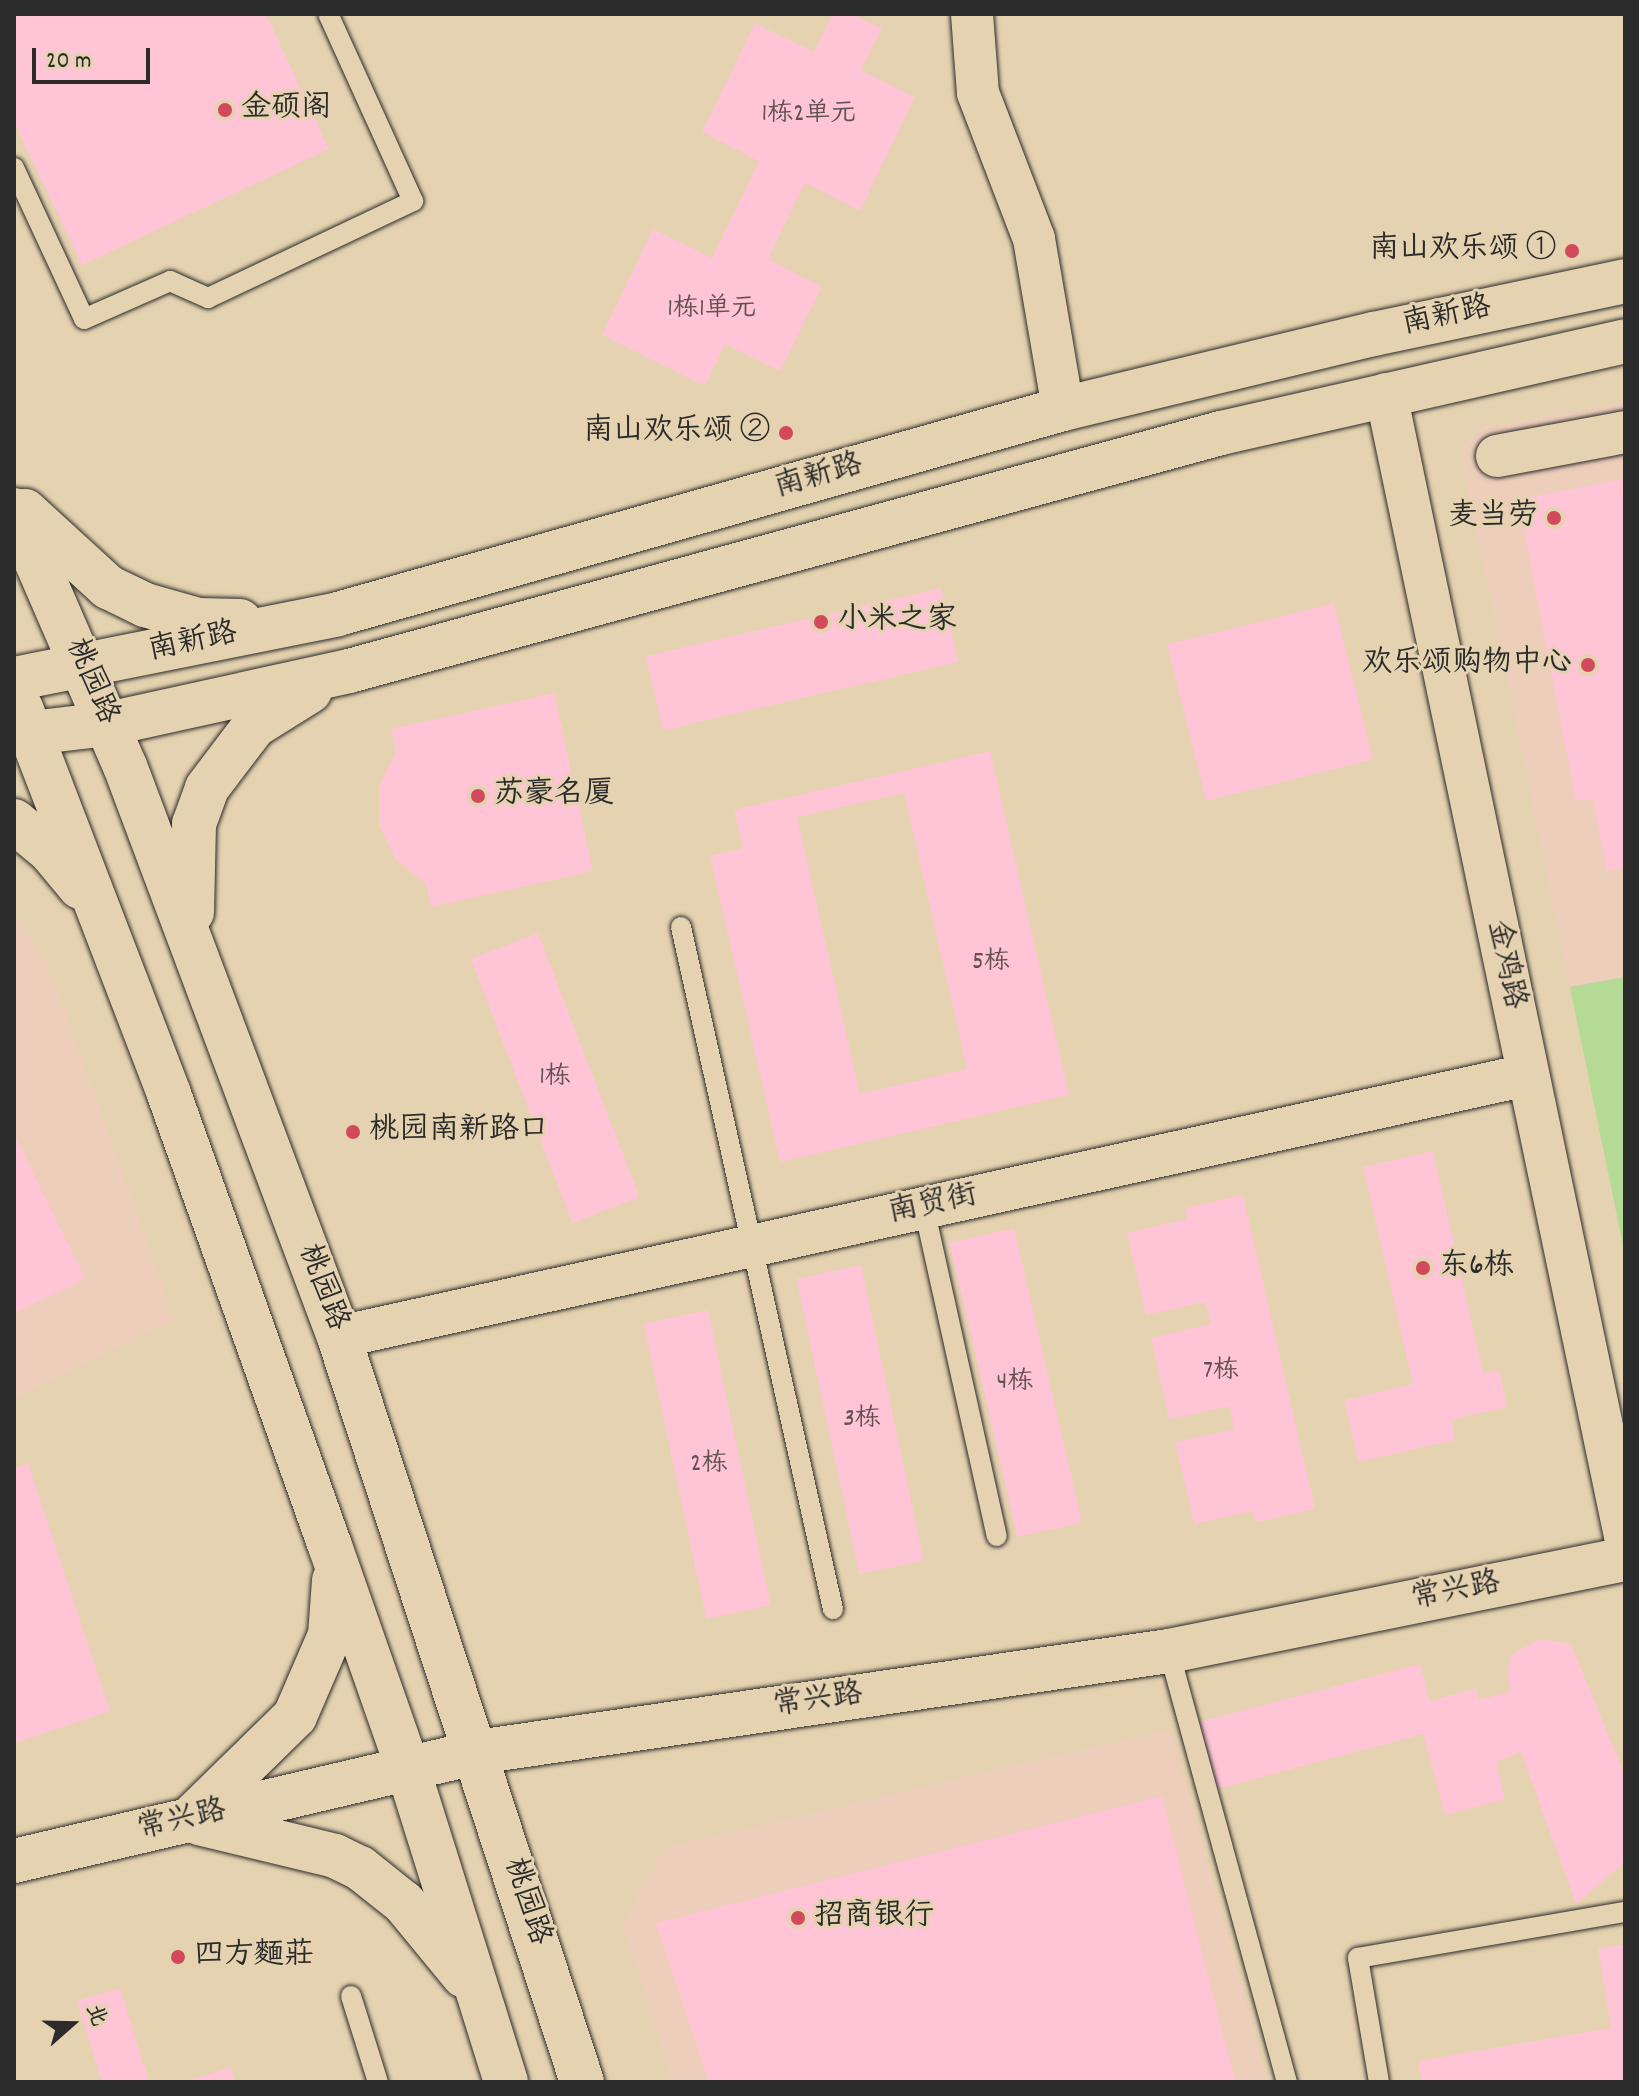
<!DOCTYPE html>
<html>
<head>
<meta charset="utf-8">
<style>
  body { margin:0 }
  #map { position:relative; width:1639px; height:2096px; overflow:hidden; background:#e5d2b0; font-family:Dekko,"LXGW WenKai TC",sans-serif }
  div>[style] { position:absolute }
  .built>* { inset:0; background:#edcebb }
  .green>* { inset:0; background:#b5da96 }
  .building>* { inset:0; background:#ffc4d5; transform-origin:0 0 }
  .roads { filter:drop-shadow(0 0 2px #2b2b2b) drop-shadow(0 0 2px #2b2b2b) }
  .lane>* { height:20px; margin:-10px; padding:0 10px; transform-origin:10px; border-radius:10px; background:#e5d2b0 }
  .street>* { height:42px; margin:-21px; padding:0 21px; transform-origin:21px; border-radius:21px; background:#e5d2b0 }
  .secondary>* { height:44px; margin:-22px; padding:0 22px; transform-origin:22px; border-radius:22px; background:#e5d2b0 }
  .dots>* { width:22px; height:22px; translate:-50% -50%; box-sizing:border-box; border:4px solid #e5d2b0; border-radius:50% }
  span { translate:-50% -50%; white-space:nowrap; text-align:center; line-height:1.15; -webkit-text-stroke:6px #e5d2b0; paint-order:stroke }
  .number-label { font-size:26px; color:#605156 }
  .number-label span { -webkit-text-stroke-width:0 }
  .poi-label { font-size:30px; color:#2b2b2b }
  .left { translate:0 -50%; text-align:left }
  .right { translate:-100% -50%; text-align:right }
  .street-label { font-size:30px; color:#2b2b2b }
  .frame { position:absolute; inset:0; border:16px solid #2b2b2b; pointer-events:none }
  .north { position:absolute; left:32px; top:1984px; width:80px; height:80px; -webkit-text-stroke:6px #e5d2b0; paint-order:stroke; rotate:70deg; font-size:22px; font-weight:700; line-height:32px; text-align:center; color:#2b2b2b }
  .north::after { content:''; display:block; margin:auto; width:28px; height:36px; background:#2b2b2b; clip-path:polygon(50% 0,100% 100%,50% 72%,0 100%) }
  .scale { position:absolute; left:32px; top:48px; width:118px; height:36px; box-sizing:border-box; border:4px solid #2b2b2b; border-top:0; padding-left:10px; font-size:24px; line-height:28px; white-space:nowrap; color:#2b2b2b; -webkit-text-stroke:6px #e5d2b0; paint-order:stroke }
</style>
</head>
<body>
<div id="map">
  <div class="built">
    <div style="clip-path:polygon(1625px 402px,1625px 977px,1570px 987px,1460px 452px,1484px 427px)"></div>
    <div style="clip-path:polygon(14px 915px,38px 948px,57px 988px,175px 1320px,14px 1399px)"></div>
    <div style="clip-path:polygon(1171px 1729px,1268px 2082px,673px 2082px,623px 1926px,663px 1848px)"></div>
  </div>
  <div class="green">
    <div style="clip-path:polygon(1625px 977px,1625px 1255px,1570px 987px)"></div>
  </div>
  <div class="building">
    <div style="clip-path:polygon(14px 14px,266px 14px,329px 149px,82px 265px,14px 122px)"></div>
    <div style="clip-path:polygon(832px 14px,853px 14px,882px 28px,861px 70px,915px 97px,860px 211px,805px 183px,791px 212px,768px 259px,822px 286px,780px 371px,725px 344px,705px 386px,602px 335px,653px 229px,712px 258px,759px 161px,702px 132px,755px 23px,814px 52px)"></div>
    <div style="clip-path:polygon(1625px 479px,1625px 867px,1607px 871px,1593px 798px,1576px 801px,1518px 499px)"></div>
    <div style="left:941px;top:588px;width:76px;height:303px;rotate:77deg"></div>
    <div style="left:1334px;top:603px;width:161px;height:172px;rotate:76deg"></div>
    <div style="clip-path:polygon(554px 693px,593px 871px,431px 907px,426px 884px,396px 860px,379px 825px,379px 786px,396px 751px,391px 729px)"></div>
    <div style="clip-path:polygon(evenodd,990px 751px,1069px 1095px,780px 1162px,710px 856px,743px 848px,734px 810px,990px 751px,904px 793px,967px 1069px,860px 1094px,797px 817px,904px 793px)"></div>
    <div style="left:538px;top:933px;width:283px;height:72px;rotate:69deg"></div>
    <div style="clip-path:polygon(14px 1134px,85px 1279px,14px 1313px)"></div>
    <div style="clip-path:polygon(1433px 1151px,1483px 1373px,1499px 1370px,1507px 1407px,1451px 1420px,1455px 1440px,1358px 1462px,1344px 1400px,1413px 1384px,1363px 1167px)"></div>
    <div style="clip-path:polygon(1243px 1195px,1315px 1509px,1256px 1522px,1253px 1511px,1194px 1524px,1175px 1442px,1234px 1429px,1230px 1406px,1169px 1419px,1151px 1338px,1211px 1324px,1205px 1302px,1146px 1315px,1127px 1233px,1187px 1219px,1185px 1208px)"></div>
    <div style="left:1014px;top:1228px;width:302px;height:66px;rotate:77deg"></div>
    <div style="left:861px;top:1265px;width:302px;height:66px;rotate:78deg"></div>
    <div style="left:708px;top:1310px;width:302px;height:66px;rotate:78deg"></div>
    <div style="clip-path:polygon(28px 1463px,110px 1711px,14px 1743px,14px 1468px)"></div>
    <div style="clip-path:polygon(1540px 1639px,1571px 1644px,1625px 1776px,1625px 1862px,1576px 1904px,1521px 1752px,1496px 1762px,1505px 1799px,1445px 1815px,1423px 1734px,1217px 1789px,1199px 1722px,1420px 1664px,1430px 1701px,1476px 1688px,1479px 1700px,1511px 1691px,1507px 1675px,1511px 1655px)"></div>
    <div style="clip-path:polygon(1162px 1796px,1235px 2082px,709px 2082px,656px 1923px)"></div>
    <div style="clip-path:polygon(1625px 1944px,1625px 2082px,1422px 2082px,1418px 2061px,1611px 2028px,1598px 1949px)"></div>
    <div style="clip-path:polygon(120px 1988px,149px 2082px,102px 2082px,77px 2001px)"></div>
    <div style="clip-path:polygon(231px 2067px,235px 2082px,186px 2082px,186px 2081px)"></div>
  </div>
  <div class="roads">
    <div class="lane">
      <div style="left:14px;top:168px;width:166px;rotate:65.1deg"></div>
      <div style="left:84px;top:319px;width:94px;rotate:-23.8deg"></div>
      <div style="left:170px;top:281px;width:42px;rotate:24.1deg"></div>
      <div style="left:208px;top:298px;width:227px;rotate:-25.3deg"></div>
      <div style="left:413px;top:201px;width:205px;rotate:-114.4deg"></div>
      <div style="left:681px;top:927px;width:699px;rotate:77.44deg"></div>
      <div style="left:924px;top:1208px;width:336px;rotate:77.5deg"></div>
      <div style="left:1169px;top:1651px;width:447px;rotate:74.7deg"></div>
      <div style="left:351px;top:1996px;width:90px;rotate:72.6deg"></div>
      <div style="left:1379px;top:2082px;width:126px;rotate:-99.6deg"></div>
      <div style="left:1358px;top:1958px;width:271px;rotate:-9.8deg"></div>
    </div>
    <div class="street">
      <div style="left:972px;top:14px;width:79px;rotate:85.7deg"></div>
      <div style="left:978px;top:93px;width:156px;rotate:69deg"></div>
      <div style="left:1034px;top:239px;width:172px;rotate:80.3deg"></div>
      <div style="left:1386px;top:394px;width:1167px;rotate:78.18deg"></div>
      <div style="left:1497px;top:456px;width:130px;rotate:-10.6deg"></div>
      <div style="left:339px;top:1337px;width:1217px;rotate:-12.44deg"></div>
    </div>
    <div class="secondary">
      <div style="left:14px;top:510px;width:279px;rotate:66.6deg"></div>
      <div style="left:125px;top:766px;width:610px;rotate:69.45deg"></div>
      <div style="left:339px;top:1337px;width:784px;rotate:71.93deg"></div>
      <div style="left:25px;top:511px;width:113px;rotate:42.5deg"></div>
      <div style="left:108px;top:587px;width:41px;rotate:25.9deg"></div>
      <div style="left:145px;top:605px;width:55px;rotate:15.8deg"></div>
      <div style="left:198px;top:620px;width:42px;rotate:1.4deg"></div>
      <div style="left:14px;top:679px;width:330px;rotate:-11.3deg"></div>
      <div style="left:338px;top:614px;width:753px;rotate:-15.79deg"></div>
      <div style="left:1063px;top:409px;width:320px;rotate:-13.6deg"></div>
      <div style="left:1374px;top:334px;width:257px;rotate:-11.9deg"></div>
      <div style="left:21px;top:708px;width:413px;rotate:69deg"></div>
      <div style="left:169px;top:1094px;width:480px;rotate:70.4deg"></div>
      <div style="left:330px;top:1546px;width:236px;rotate:70.7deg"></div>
      <div style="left:408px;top:1769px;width:328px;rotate:72.6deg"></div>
      <div style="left:14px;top:735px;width:95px;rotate:-6.7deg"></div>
      <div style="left:108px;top:724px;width:247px;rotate:-12.4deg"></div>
      <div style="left:349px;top:671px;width:904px;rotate:-15.27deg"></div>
      <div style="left:1221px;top:433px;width:414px;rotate:-12.8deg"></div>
      <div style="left:14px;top:821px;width:47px;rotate:39.8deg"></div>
      <div style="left:50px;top:851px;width:47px;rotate:50.2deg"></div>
      <div style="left:192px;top:912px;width:88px;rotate:-88.7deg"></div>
      <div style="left:194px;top:824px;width:38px;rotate:-70deg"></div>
      <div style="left:207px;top:788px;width:78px;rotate:-52.8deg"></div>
      <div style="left:254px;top:726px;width:66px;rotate:-32deg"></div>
      <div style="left:190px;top:1819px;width:147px;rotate:-44.4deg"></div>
      <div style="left:295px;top:1716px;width:88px;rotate:-66.6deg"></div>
      <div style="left:330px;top:1635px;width:55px;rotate:-85.8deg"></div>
      <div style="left:199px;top:1823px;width:140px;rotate:13.6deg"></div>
      <div style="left:335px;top:1856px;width:28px;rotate:26deg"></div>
      <div style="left:360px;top:1868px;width:56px;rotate:38.5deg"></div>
      <div style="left:404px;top:1903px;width:94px;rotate:50.6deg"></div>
      <div style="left:14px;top:1861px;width:477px;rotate:-13.2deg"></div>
      <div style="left:478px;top:1752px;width:698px;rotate:-8.32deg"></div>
      <div style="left:1169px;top:1651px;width:465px;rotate:-11.4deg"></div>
    </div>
  </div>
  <div class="dots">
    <div style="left:225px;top:110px;background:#d1495b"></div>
    <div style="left:1572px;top:251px;background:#d1495b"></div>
    <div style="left:786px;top:433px;background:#d1495b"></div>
    <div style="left:1554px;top:518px;background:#d1495b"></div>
    <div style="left:821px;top:622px;background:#d1495b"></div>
    <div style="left:1588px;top:665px;background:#d1495b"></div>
    <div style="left:478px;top:796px;background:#d1495b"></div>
    <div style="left:353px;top:1132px;background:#d1495b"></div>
    <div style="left:1423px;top:1268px;background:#d1495b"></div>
    <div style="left:798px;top:1918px;background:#d1495b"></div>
    <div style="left:178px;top:1957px;background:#d1495b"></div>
  </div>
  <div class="number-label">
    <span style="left:809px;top:115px">1栋2单元</span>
    <span style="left:712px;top:310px">1栋1单元</span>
    <span style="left:991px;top:963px">5栋</span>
    <span style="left:555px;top:1078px">1栋</span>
    <span style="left:1221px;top:1372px">7栋</span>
    <span style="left:1015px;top:1383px">4栋</span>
    <span style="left:862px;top:1420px">3栋</span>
    <span style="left:709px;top:1465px">2栋</span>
  </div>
  <div class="poi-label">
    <span class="left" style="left:241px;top:110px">金硕阁</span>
    <span class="right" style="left:1556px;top:251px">南山欢乐颂 ①</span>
    <span class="right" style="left:770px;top:433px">南山欢乐颂 ②</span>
    <span class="right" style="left:1538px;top:518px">麦当劳</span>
    <span class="left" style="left:837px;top:622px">小米之家</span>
    <span class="right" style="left:1572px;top:665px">欢乐颂购物中心</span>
    <span class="left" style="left:494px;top:796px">苏豪名厦</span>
    <span class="left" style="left:369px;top:1132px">桃园南新路口</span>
    <span class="left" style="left:1439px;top:1268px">东6栋</span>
    <span class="left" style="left:814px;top:1918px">招商银行</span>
    <span class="left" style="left:194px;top:1957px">四方麵莊</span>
  </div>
  <div class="street-label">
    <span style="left:1447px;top:318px;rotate:-12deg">南新路</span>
    <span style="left:819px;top:478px;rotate:-16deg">南新路</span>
    <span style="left:193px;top:644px;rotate:-12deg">南新路</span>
    <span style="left:90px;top:682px;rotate:67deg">桃园路</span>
    <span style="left:1504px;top:965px;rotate:78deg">金鸡路</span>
    <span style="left:933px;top:1206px;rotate:-12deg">南贸街</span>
    <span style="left:321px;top:1288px;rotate:69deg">桃园路</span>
    <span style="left:1456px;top:1593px;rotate:-11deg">常兴路</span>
    <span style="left:818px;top:1702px;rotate:-8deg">常兴路</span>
    <span style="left:182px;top:1822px;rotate:-13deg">常兴路</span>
    <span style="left:525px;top:1902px;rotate:72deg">桃园路</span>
  </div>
  <div class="frame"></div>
  <div class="north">北</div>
  <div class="scale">20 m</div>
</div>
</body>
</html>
